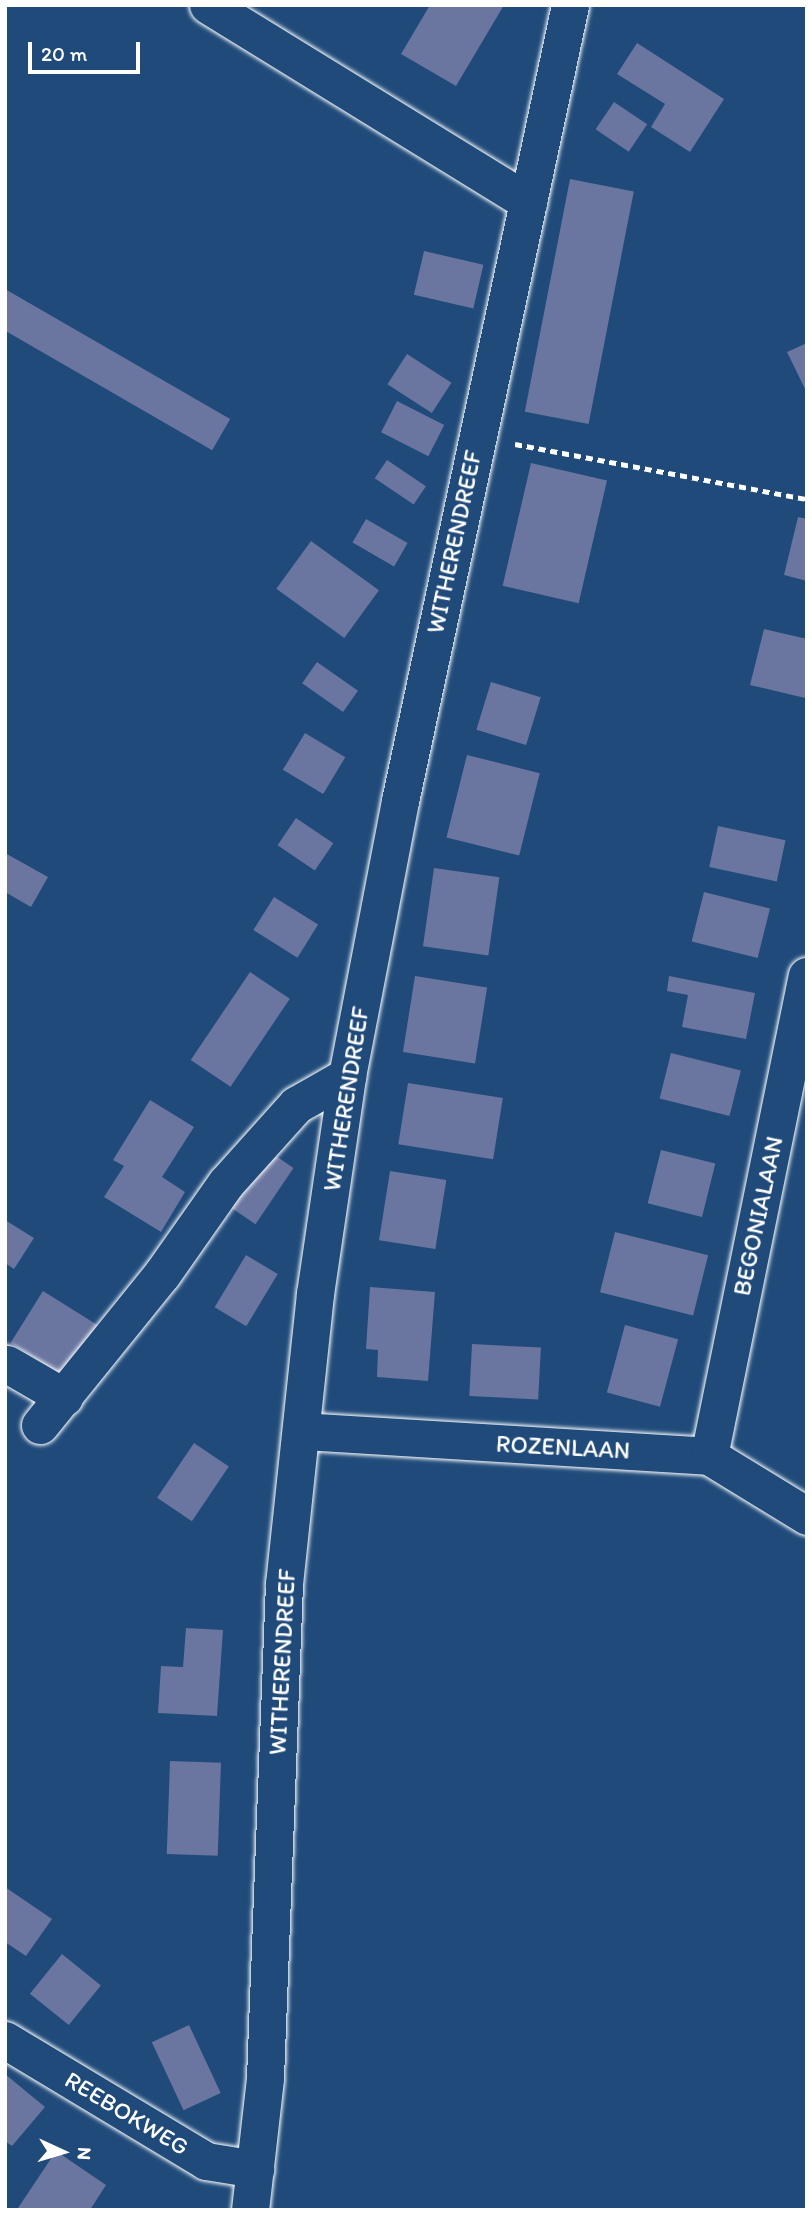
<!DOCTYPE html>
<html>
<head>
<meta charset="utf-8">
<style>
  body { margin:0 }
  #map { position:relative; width:812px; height:2215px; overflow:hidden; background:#1f4a7a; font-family:Itim,sans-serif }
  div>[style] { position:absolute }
  .building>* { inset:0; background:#6a75a0; transform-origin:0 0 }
  .path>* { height:4.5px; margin-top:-2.25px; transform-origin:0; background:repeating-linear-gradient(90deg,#fff 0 7px,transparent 0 12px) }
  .roads { filter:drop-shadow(0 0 2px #fff) drop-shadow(0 0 2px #fff) }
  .minor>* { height:37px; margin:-18.5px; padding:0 18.5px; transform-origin:18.5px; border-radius:18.5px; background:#1f4a7a }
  span { translate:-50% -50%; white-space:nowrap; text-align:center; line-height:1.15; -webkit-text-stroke:6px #1f4a7a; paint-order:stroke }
  .street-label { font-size:24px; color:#fff }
  .frame { position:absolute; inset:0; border:7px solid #fff; pointer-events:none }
  .north { position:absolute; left:28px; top:2117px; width:70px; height:70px; -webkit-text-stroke:5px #1f4a7a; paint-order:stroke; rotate:94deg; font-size:19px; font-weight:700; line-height:28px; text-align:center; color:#fff }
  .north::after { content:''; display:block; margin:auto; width:24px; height:32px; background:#fff; clip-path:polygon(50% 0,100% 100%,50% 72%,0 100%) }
  .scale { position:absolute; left:28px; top:42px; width:112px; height:32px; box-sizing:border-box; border:4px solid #fff; border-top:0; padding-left:9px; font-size:21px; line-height:24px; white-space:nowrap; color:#fff; -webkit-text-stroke:5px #1f4a7a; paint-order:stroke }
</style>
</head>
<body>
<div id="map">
  <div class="building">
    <div style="clip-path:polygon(430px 5px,504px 5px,456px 86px,401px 54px)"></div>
    <div style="clip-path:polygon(637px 43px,724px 99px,690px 152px,651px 127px,665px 104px,617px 74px)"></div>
    <div style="left:614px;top:102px;width:40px;height:33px;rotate:34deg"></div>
    <div style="left:570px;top:179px;width:65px;height:237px;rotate:11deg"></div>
    <div style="left:424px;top:251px;width:61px;height:45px;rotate:13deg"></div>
    <div style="left:5px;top:289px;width:260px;height:36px;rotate:30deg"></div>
    <div style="clip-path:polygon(807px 343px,807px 393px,787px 352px)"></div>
    <div style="left:407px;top:354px;width:53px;height:36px;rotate:33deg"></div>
    <div style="left:397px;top:401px;width:53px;height:35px;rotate:27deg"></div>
    <div style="left:387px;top:460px;width:47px;height:22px;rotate:34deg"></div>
    <div style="left:531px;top:463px;width:78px;height:126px;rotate:13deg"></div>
    <div style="clip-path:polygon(798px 517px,807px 519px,807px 581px,784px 575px)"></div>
    <div style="left:366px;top:519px;width:48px;height:27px;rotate:30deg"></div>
    <div style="left:311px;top:541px;width:84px;height:59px;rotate:36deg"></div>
    <div style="clip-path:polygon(764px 629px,807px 639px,805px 698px,750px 685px)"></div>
    <div style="left:317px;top:662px;width:50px;height:26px;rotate:35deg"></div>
    <div style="left:491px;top:682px;width:52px;height:50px;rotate:17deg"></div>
    <div style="left:305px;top:733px;width:47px;height:43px;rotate:31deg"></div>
    <div style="left:467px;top:755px;width:75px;height:85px;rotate:14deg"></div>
    <div style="left:296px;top:818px;width:45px;height:33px;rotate:34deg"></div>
    <div style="left:718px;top:826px;width:69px;height:42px;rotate:12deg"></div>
    <div style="clip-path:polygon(5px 853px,48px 877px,31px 907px,5px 892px)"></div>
    <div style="left:434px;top:868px;width:66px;height:79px;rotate:8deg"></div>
    <div style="left:704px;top:892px;width:68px;height:51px;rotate:14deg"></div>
    <div style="left:274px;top:897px;width:52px;height:39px;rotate:32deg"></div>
    <div style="left:250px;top:972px;width:48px;height:106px;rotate:34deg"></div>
    <div style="left:415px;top:976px;width:73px;height:77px;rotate:9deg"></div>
    <div style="clip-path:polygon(669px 976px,755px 993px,746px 1039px,682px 1027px,688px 995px,667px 991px)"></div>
    <div style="left:671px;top:1053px;width:72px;height:47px;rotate:14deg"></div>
    <div style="left:408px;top:1083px;width:96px;height:62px;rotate:9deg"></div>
    <div style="clip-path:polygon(150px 1100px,194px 1127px,162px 1177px,185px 1192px,161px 1232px,104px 1197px,124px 1166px,113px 1160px)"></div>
    <div style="left:267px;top:1150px;width:32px;height:68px;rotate:34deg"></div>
    <div style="left:661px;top:1150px;width:56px;height:55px;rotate:14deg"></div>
    <div style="left:390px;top:1171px;width:57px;height:70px;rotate:9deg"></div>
    <div style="clip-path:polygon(5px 1220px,34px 1238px,14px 1269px,5px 1263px)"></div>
    <div style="left:615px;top:1232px;width:96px;height:62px;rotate:14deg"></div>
    <div style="left:246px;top:1255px;width:37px;height:61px;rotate:31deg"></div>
    <div style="clip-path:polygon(370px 1287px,435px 1292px,428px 1381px,377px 1377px,378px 1350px,366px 1349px)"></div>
    <div style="left:43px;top:1291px;width:67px;height:61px;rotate:32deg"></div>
    <div style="left:625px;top:1325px;width:55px;height:70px;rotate:15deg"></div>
    <div style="left:472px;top:1344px;width:69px;height:52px;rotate:3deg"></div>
    <div style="left:194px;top:1443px;width:42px;height:66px;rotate:34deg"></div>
    <div style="clip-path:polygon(186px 1628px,223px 1630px,217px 1716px,158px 1713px,161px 1666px,183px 1667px)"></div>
    <div style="left:170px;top:1761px;width:51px;height:93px;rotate:2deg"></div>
    <div style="clip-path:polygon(5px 1887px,52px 1919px,26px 1956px,5px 1942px)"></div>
    <div style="left:62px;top:1954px;width:50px;height:51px;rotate:39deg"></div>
    <div style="left:189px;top:2025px;width:75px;height:41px;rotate:65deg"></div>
    <div style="clip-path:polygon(5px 2074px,45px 2107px,12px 2146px,5px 2141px)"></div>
    <div style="clip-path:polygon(56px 2151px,106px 2185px,90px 2210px,21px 2210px,18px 2208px)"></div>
  </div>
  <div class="path">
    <div style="left:515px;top:444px;width:297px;rotate:10.7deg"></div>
  </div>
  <div class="roads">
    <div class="minor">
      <div style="left:208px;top:5px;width:376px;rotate:31.6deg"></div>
      <div style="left:7px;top:1364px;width:66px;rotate:30.1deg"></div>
      <div style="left:40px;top:1425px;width:194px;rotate:-51.1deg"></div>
      <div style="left:162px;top:1274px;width:111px;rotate:-54.9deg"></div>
      <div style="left:226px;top:1183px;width:105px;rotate:-48.1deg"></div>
      <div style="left:296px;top:1105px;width:59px;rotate:-29.6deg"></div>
      <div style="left:302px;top:1431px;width:408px;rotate:3.5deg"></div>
      <div style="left:709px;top:1456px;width:115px;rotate:31.5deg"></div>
      <div style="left:709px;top:1456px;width:490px;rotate:-78.5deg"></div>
      <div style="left:5px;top:2040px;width:235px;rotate:31deg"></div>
      <div style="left:206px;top:2161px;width:50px;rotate:9.3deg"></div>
      <div style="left:250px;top:2210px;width:133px;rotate:-83.5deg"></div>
      <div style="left:265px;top:2078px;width:494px;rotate:-87.8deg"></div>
      <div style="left:284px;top:1584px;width:292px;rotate:-83.9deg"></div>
      <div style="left:315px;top:1294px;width:220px;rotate:-81.6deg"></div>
      <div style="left:347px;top:1076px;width:280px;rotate:-79.1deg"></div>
      <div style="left:400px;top:801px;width:814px;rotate:-77.94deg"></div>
    </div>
  </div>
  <div class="street-label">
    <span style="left:454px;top:542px;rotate:-78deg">WITHERENDREEF</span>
    <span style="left:346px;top:1099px;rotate:-81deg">WITHERENDREEF</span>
    <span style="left:758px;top:1216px;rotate:-78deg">BEGONIALAAN</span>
    <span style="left:563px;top:1447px;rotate:3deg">ROZENLAAN</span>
    <span style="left:282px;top:1662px;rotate:-87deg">WITHERENDREEF</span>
    <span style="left:127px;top:2113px;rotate:31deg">REEBOKWEG</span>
  </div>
  <div class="frame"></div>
  <div class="north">N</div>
  <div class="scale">20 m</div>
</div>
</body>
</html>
